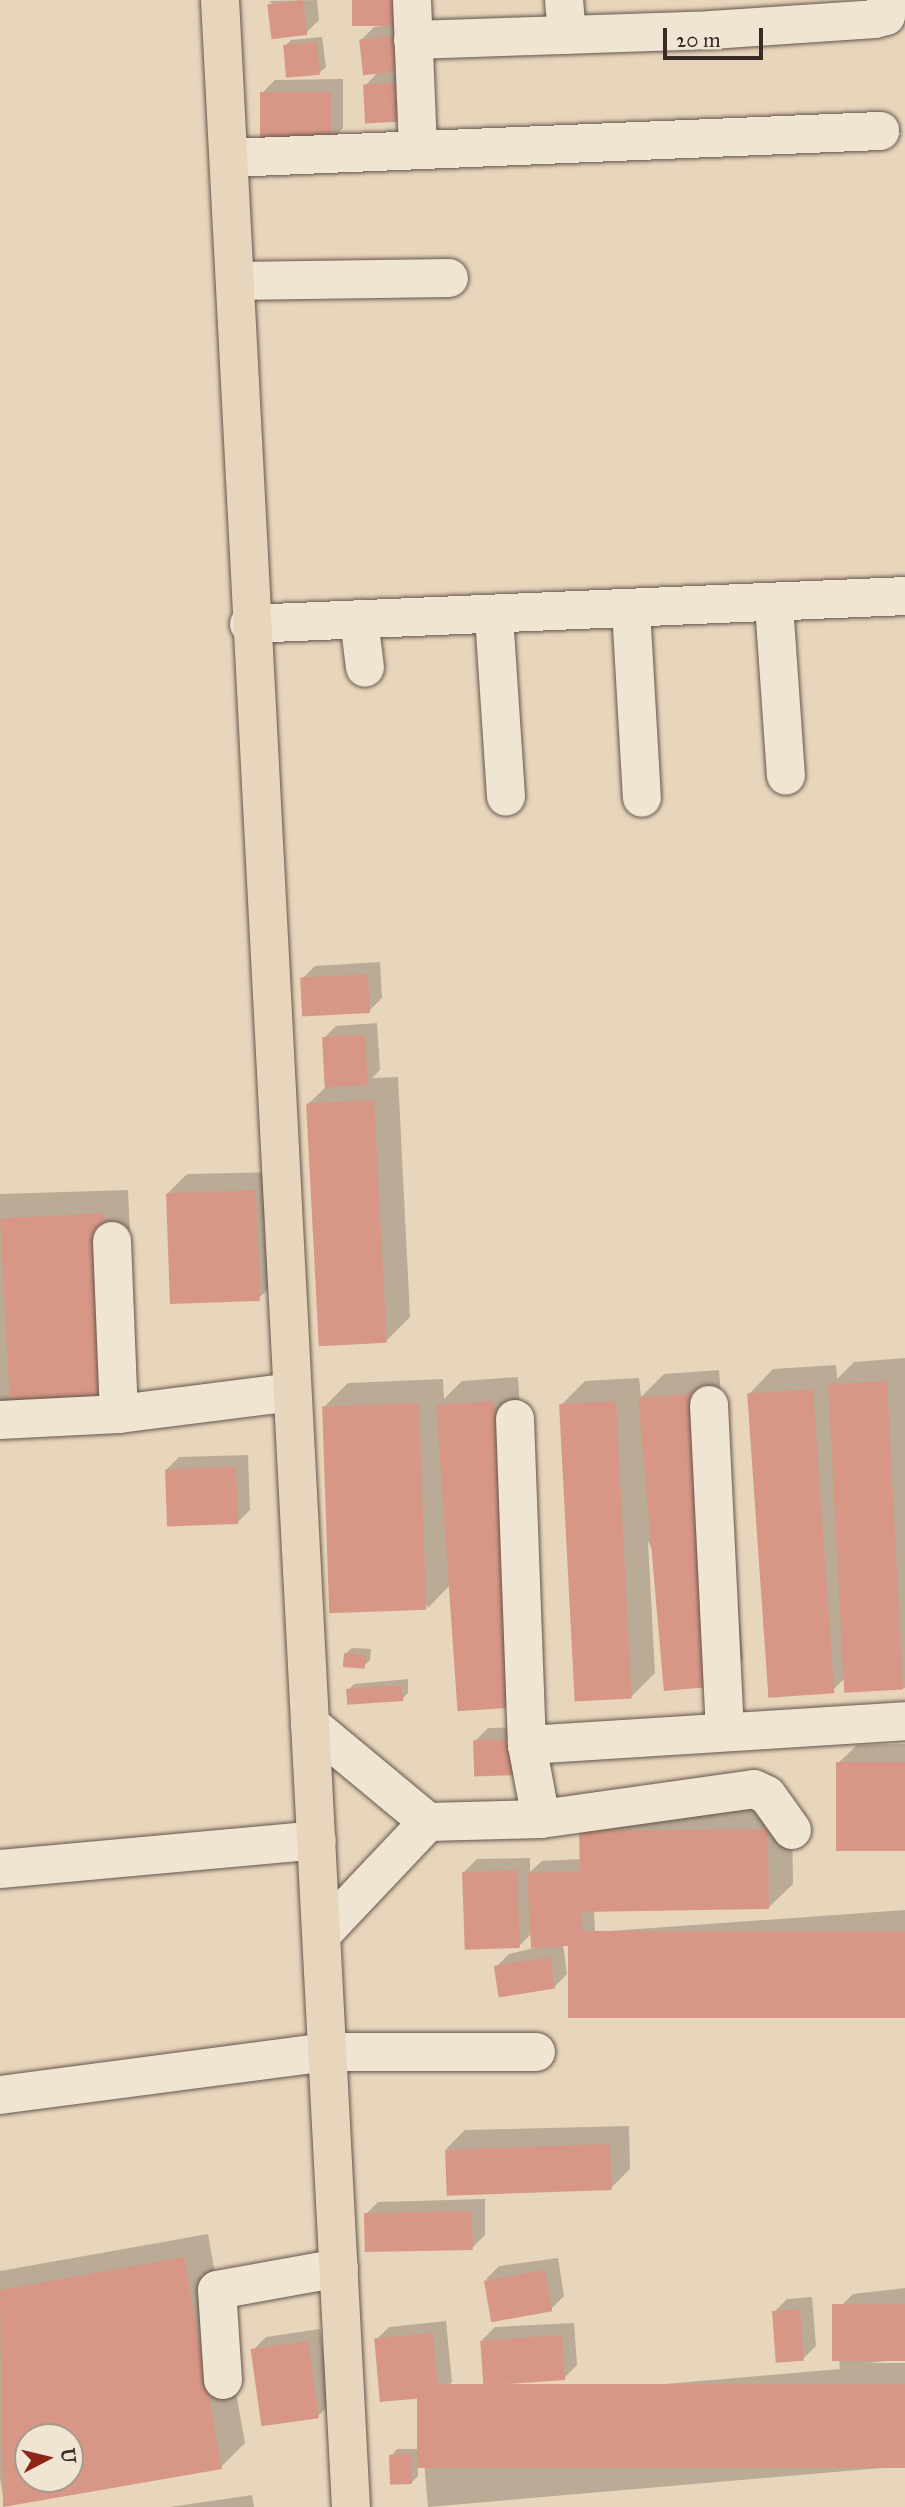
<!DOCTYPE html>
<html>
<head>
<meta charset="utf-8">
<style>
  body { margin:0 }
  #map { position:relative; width:905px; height:2507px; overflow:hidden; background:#e8d6bc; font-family:"IM FELL Great Primer",serif }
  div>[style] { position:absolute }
  .shadow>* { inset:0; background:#0003 }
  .building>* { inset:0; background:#d89786; transform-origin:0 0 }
  .roads { filter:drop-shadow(0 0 2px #64564c) drop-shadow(0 0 2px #64564c) }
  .minor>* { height:38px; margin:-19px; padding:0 19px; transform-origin:19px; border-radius:19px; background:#f0e4d3 }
  .major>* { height:38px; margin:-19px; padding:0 19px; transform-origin:19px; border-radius:19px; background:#e8d6bc }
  span { translate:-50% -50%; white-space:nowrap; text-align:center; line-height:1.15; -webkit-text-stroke:7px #f0e4d3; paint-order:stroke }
  .north { position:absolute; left:14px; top:2423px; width:70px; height:70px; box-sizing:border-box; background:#f0e4d3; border:2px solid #a69a8e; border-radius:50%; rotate:83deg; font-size:19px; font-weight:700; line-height:28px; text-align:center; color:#382b26 }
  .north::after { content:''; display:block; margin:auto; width:24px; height:32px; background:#8f2418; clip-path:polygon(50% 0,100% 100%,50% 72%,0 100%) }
  .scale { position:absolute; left:663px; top:28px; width:100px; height:32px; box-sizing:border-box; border:4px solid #382b26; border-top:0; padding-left:9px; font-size:21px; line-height:24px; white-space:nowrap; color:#382b26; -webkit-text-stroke:5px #f0e4d3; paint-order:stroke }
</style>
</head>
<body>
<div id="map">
  <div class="shadow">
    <div style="clip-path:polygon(317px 0,319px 20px,306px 33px,269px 1px)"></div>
    <div style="clip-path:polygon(413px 23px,425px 107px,365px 86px,378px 72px,361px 40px,374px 27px)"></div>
    <div style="clip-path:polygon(322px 37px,326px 67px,319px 73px,285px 46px,291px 40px)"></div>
    <div style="clip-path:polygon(343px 79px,343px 128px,330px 141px,262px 93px,275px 80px)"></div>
    <div style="clip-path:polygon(380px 962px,382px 998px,369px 1011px,302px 979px,315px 966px)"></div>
    <div style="clip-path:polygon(377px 1023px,380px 1070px,372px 1078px,398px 1077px,410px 1317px,386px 1341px,308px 1104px,327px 1086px,323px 1039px,336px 1026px)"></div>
    <div style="clip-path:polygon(274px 1172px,277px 1280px,258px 1299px,168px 1193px,187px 1174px)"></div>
    <div style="clip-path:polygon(128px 1190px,137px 1378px,0 1407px,0 1194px)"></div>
    <div style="clip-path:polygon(905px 1358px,905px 1688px,850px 1691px,849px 1674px,831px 1692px,749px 1394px,773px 1369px,836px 1365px,837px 1379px,854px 1362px)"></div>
    <div style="clip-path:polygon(719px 1370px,743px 1660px,719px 1684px,648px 1541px,655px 1673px,631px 1697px,561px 1405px,585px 1381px,639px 1378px,641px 1397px,664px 1374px)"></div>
    <div style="clip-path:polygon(518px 1377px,538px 1681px,450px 1585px,428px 1608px,324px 1407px,348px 1383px,443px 1379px,444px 1399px,462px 1381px)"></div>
    <div style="clip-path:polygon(248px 1455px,250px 1510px,237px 1523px,166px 1470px,179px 1457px)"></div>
    <div style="clip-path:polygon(352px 1648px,371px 1649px,370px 1660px,364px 1666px,345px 1654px)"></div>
    <div style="clip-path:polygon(408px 1679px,408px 1693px,402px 1699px,348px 1690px,354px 1684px)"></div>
    <div style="clip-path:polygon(528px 1727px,529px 1761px,475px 1741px,488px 1728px)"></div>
    <div style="clip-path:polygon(905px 1744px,905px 1849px,837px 1764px,857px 1745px)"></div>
    <div style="clip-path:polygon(792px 1806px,793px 1884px,768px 1908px,594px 1910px,595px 1932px,905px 1910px,905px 2017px,571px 1956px,583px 1943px,563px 1945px,567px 1974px,554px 1987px,496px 1967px,509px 1954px,543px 1946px,532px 1933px,519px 1946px,464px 1872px,477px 1859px,530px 1858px,530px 1872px,542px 1861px,581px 1859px,605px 1808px)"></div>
    <div style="clip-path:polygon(629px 2126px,630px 2169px,611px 2188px,446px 2149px,465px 2130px)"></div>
    <div style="clip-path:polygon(485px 2199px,485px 2235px,472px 2248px,365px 2215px,378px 2202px)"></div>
    <div style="clip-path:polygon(evenodd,208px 2234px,245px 2443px,221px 2467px,5px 2506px,0 2479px,0 2271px,208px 2234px,28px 2437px,70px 2437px,70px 2479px,28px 2479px,28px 2437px)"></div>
    <div style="clip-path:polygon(558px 2258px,564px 2296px,551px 2309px,486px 2279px,499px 2266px)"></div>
    <div style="clip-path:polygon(905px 2288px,905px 2359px,868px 2363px,905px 2363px,905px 2466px,428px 2507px,421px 2427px,445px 2403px,840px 2369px,834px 2313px,853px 2294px)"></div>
    <div style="clip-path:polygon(812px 2297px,816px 2346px,803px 2359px,774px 2312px,787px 2299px)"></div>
    <div style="clip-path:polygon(446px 2321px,452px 2382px,439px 2395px,376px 2340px,389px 2327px)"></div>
    <div style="clip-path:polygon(574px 2323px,577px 2365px,564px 2378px,482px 2340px,495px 2327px)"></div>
    <div style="clip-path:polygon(320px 2329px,331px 2403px,318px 2416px,253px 2350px,266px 2337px)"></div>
    <div style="clip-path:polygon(397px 2449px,417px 2449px,418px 2476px,412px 2482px,391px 2456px)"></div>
    <div style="clip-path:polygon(252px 2495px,254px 2507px,170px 2507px)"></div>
  </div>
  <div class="building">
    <div style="left:303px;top:0;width:35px;height:36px;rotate:83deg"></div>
    <div style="left:352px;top:0;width:44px;height:26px"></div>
    <div style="left:401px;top:35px;width:36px;height:42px;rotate:84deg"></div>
    <div style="left:317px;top:42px;width:33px;height:34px;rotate:85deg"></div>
    <div style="left:411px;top:82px;width:39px;height:48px;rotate:87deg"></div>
    <div style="left:260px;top:92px;width:71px;height:51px"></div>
    <div style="left:368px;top:974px;width:39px;height:68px;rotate:87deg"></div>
    <div style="left:365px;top:1035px;width:50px;height:43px;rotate:87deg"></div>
    <div style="left:374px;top:1100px;width:243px;height:68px;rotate:87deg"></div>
    <div style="left:256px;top:1190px;width:111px;height:90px;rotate:88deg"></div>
    <div style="left:104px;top:1213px;width:191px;height:104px;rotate:87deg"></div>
    <div style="left:887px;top:1381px;width:309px;height:59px;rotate:87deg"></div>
    <div style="left:813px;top:1389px;width:305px;height:66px;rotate:86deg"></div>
    <div style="left:696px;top:1393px;width:294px;height:58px;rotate:85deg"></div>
    <div style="left:494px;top:1401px;width:307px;height:58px;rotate:86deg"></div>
    <div style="left:616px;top:1401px;width:298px;height:57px;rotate:87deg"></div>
    <div style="left:419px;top:1403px;width:207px;height:97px;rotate:88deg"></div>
    <div style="left:236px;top:1467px;width:57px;height:71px;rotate:88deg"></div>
    <div style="left:344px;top:1653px;width:22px;height:14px;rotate:5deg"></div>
    <div style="left:402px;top:1685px;width:16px;height:56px;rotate:86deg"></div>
    <div style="left:516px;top:1739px;width:36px;height:43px;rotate:88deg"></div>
    <div style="left:905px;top:1762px;width:89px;height:69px;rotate:90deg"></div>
    <div style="clip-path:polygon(768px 1829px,769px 1909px,581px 1912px,583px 1945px,531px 1948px,527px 1873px,580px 1871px,579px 1831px)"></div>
    <div style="left:517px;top:1870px;width:78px;height:55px;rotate:88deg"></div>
    <div style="left:905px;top:1931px;width:87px;height:337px;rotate:90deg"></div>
    <div style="left:550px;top:1957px;width:32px;height:57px;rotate:81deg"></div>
    <div style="left:610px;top:2144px;width:46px;height:165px;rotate:88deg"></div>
    <div style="left:472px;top:2211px;width:39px;height:108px;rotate:89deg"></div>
    <div style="clip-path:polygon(evenodd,184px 2257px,222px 2469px,3px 2507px,0 2290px,184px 2257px,28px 2437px,70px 2437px,70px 2479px,28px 2479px,28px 2437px)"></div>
    <div style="left:545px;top:2270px;width:42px;height:62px;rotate:80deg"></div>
    <div style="left:905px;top:2304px;width:57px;height:73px;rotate:90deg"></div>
    <div style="left:800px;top:2309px;width:52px;height:28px;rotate:86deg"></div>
    <div style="left:433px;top:2333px;width:64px;height:59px;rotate:85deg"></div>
    <div style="left:562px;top:2335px;width:45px;height:82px;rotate:86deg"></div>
    <div style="left:308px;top:2341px;width:78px;height:58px;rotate:82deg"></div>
    <div style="left:905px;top:2384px;width:84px;height:488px;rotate:90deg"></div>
    <div style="left:411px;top:2454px;width:30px;height:22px;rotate:88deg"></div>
  </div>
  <div class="roads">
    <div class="minor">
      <div style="left:412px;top:0;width:150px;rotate:87.7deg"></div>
      <div style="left:564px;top:0;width:35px;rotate:85deg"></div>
      <div style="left:413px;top:40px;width:298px;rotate:-1.9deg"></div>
      <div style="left:711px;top:30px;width:164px;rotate:-3.8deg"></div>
      <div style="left:875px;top:19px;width:11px;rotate:-15deg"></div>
      <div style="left:886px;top:16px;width:16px;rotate:-90deg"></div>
      <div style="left:230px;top:158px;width:651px;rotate:-2.38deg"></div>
      <div style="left:235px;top:281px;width:214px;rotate:-0.8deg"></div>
      <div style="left:774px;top:605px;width:171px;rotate:86deg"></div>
      <div style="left:631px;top:609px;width:189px;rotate:86.7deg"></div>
      <div style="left:494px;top:616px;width:181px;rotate:86.2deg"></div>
      <div style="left:359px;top:619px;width:49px;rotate:83deg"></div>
      <div style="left:249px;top:624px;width:657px;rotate:-2.44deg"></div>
      <div style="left:112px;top:1241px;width:173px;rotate:87.7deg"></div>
      <div style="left:709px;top:1405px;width:327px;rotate:87.2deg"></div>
      <div style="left:515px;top:1419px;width:326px;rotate:87.9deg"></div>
      <div style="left:527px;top:1745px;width:75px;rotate:79.3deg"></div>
      <div style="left:0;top:1420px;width:119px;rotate:-2.9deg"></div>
      <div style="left:119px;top:1414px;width:174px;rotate:-7.2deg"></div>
      <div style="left:310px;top:1724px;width:153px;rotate:39.7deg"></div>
      <div style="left:527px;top:1745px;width:379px;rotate:-3.6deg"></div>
      <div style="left:0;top:1869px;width:318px;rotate:-5.2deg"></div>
      <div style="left:322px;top:1934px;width:154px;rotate:-46.6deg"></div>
      <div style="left:428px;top:1822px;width:113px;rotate:-1.5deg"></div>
      <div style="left:541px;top:1819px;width:215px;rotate:-8deg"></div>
      <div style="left:754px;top:1789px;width:14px;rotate:25deg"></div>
      <div style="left:767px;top:1795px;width:43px;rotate:54.5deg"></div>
      <div style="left:0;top:2095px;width:331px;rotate:-7.5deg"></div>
      <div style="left:328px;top:2052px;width:208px"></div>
      <div style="left:223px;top:2380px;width:90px;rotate:-93.8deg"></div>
      <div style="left:217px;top:2290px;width:124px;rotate:-10.2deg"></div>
    </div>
    <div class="major">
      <div style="left:220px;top:0;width:2510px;rotate:87.01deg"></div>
    </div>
  </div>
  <div class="north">U</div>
  <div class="scale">20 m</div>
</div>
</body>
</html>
